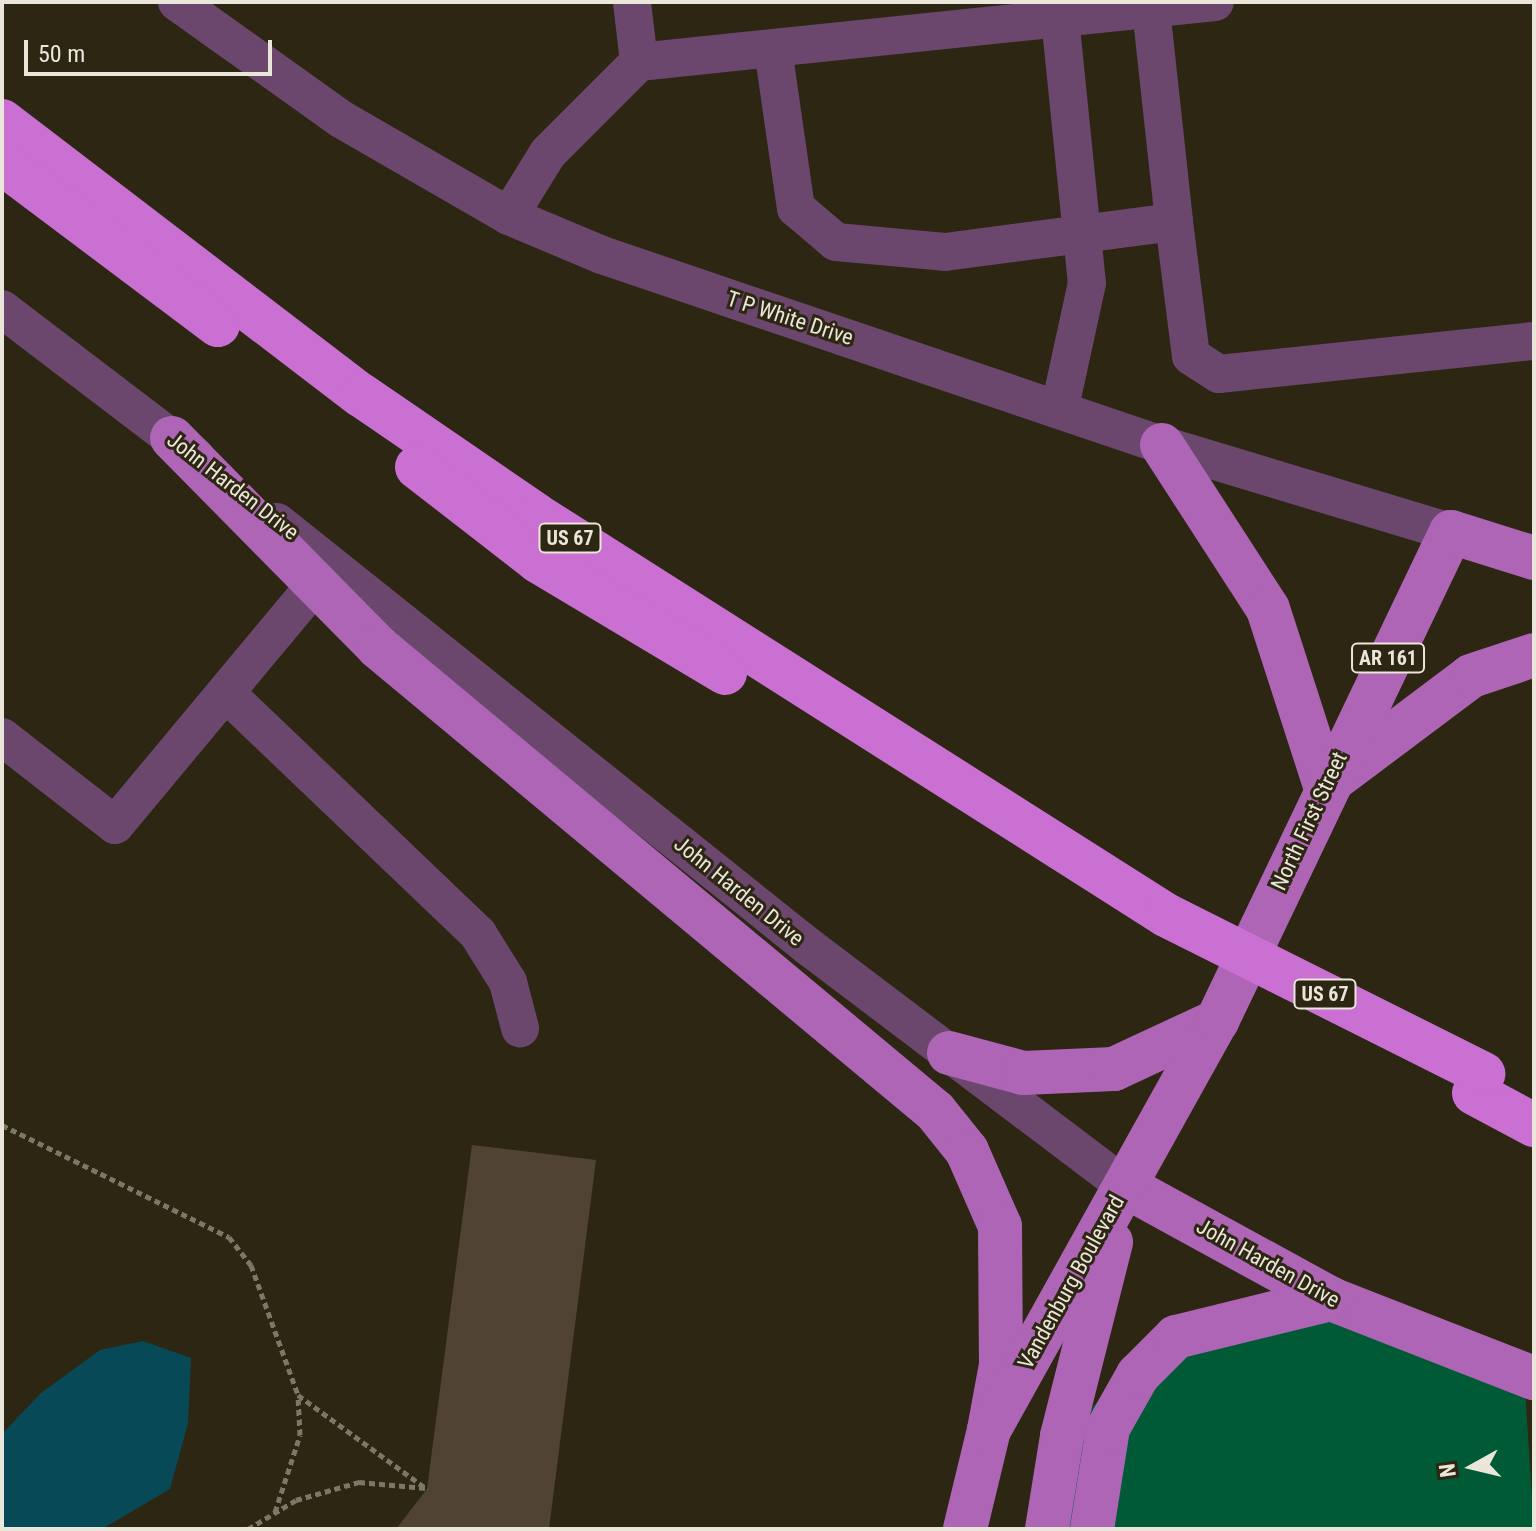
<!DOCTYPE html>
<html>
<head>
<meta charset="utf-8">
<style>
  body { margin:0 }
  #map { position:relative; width:1536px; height:1531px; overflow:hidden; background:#2c2613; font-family:"Roboto Condensed",sans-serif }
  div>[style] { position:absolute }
  .green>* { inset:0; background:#005a36 }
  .water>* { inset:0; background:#084958 }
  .building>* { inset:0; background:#514333 }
  .path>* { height:5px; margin-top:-2.5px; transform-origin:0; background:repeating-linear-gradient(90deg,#7c7767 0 6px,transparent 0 10px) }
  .minor>* { height:38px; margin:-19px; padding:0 19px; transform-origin:19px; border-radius:19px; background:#6b476e }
  .major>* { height:44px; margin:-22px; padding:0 22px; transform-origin:22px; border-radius:22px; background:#ae65b6 }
  .highway>* { height:44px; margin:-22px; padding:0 22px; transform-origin:22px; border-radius:22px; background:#c970d2 }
  .highway-bridge>* { height:44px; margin:-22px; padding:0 22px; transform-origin:22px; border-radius:22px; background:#c970d2 }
  span { translate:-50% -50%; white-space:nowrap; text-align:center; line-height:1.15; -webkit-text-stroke:6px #2c2613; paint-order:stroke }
  .shield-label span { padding:2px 6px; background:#2c2613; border:2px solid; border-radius:6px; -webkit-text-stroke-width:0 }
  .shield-label { font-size:20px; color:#eae6da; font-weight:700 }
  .street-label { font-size:22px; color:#eae6da }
  .frame { position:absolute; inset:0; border:4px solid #eae6da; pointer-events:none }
  .north { position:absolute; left:1432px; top:1427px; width:80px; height:80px; -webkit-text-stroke:6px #2c2613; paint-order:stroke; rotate:262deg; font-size:22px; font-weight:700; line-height:32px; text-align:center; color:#eae6da }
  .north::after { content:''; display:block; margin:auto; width:28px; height:36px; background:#eae6da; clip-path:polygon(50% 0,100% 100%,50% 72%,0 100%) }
  .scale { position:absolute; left:24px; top:40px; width:248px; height:36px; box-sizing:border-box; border:4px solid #eae6da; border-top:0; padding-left:10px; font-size:24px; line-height:28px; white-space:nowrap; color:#eae6da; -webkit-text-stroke:6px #2c2613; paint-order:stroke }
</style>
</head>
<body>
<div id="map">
  <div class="green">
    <div style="clip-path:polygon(1331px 1299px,1524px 1374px,1534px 1529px,1047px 1529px,1062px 1436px,1156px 1346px)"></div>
  </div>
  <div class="water">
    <div style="clip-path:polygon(143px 1341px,191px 1358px,188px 1423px,170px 1489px,102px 1529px,2px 1529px,2px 1434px,41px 1393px,100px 1350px)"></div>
  </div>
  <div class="building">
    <div style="clip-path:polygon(472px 1145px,596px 1160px,549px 1529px,396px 1529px,427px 1489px)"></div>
  </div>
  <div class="path">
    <div style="left:2px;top:1125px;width:253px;rotate:26.3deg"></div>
    <div style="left:229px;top:1237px;width:36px;rotate:52deg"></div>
    <div style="left:251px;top:1265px;width:138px;rotate:70.1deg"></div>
    <div style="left:298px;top:1395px;width:160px;rotate:36.1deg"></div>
    <div style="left:275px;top:1512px;width:81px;rotate:-72deg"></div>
    <div style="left:300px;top:1435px;width:40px;rotate:-92.9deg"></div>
    <div style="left:248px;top:1529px;width:56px;rotate:-31.1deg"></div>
    <div style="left:296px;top:1500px;width:66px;rotate:-15.9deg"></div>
    <div style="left:359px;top:1482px;width:67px;rotate:5.1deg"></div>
  </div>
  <div class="minor">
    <div style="left:177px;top:2px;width:201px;rotate:35.5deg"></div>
    <div style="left:341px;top:119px;width:194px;rotate:30deg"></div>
    <div style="left:509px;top:216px;width:101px;rotate:22.8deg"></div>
    <div style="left:602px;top:255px;width:591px;rotate:18.74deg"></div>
    <div style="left:1162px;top:445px;width:302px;rotate:16.8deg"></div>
    <div style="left:1151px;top:9px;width:214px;rotate:83.8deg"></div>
    <div style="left:1060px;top:18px;width:266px;rotate:84.2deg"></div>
    <div style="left:1087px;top:283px;width:127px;rotate:102.3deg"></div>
    <div style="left:773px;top:49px;width:161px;rotate:81.8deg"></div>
    <div style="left:796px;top:208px;width:52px;rotate:40.4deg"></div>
    <div style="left:836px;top:242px;width:109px;rotate:5.2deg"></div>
    <div style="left:945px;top:252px;width:231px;rotate:-7.5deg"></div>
    <div style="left:1174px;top:222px;width:135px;rotate:82.8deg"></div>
    <div style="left:1191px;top:356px;width:33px;rotate:33deg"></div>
    <div style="left:1219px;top:374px;width:317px;rotate:-6deg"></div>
    <div style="left:639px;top:62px;width:579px;rotate:-5.95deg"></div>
    <div style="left:509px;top:216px;width:74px;rotate:-58.2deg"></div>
    <div style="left:548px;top:153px;width:129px;rotate:-45deg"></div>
    <div style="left:639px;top:62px;width:60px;rotate:-96.7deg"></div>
    <div style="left:2px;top:309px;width:243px;rotate:37.3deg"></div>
    <div style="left:277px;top:522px;width:681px;rotate:38.62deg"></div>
    <div style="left:809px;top:947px;width:396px;rotate:37.1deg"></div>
    <div style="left:226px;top:693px;width:349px;rotate:43.7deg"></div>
    <div style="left:478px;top:934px;width:57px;rotate:58deg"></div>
    <div style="left:508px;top:982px;width:48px;rotate:75.4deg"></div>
    <div style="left:2px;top:737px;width:143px;rotate:37.9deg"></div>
    <div style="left:115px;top:825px;width:314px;rotate:-50.2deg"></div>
  </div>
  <div class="major">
    <div style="left:172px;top:438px;width:293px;rotate:45.4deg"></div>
    <div style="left:378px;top:647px;width:725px;rotate:39.8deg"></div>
    <div style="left:935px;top:1111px;width:51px;rotate:51.3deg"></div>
    <div style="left:967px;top:1151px;width:82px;rotate:66.3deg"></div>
    <div style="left:1000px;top:1226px;width:139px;rotate:89.6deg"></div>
    <div style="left:1001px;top:1365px;width:66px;rotate:100.5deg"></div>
    <div style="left:1162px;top:445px;width:195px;rotate:57.1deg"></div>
    <div style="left:1268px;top:609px;width:185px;rotate:72.1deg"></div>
    <div style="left:1334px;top:779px;width:171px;rotate:-36.9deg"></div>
    <div style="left:1471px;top:676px;width:66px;rotate:-18.4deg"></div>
    <div style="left:949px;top:1053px;width:77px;rotate:15.1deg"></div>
    <div style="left:1023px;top:1073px;width:91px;rotate:-2.5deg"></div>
    <div style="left:1114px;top:1069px;width:114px;rotate:-25deg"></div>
    <div style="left:1125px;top:1186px;width:235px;rotate:28.7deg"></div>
    <div style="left:1331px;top:1299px;width:218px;rotate:21.3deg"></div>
    <div style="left:965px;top:1529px;width:102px;rotate:-76.4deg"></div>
    <div style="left:989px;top:1430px;width:468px;rotate:-60.9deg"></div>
    <div style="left:1217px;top:1021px;width:542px;rotate:-64.43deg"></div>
    <div style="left:1451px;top:532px;width:87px;rotate:17.4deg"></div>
    <div style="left:1047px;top:1529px;width:94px;rotate:-80.8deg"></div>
    <div style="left:1062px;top:1436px;width:200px;rotate:-75.8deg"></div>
    <div style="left:1092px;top:1529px;width:102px;rotate:-81deg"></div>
    <div style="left:1108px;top:1428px;width:61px;rotate:-60.5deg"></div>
    <div style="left:1138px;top:1375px;width:54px;rotate:-45deg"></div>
    <div style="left:1176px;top:1337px;width:160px;rotate:-13.8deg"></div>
  </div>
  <div class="highway">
    <div style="left:2px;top:121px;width:452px;rotate:37.4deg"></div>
    <div style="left:361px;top:395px;width:212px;rotate:34.4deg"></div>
    <div style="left:536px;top:515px;width:746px;rotate:32.41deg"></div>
    <div style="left:2px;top:163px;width:270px;rotate:36.9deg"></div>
    <div style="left:417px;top:467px;width:153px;rotate:37.8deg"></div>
    <div style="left:538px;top:561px;width:218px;rotate:30.9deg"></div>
    <div style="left:1474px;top:1093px;width:68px;rotate:28.1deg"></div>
  </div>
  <div class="highway-bridge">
    <div style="left:1166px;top:915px;width:355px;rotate:26.6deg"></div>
  </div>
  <div class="shield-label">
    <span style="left:570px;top:538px">US 67</span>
    <span style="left:1388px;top:658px">AR 161</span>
    <span style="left:1325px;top:994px">US 67</span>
  </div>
  <div class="street-label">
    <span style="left:790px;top:318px;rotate:18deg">T P White Drive</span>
    <span style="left:233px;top:486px;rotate:38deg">John Harden Drive</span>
    <span style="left:1309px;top:821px;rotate:-65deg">North First Street</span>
    <span style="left:739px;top:891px;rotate:39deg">John Harden Drive</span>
    <span style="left:1268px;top:1263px;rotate:29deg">John Harden Drive</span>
    <span style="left:1071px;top:1282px;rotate:-61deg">Vandenburg Boulevard</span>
  </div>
  <div class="frame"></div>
  <div class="north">N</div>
  <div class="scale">50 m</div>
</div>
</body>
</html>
